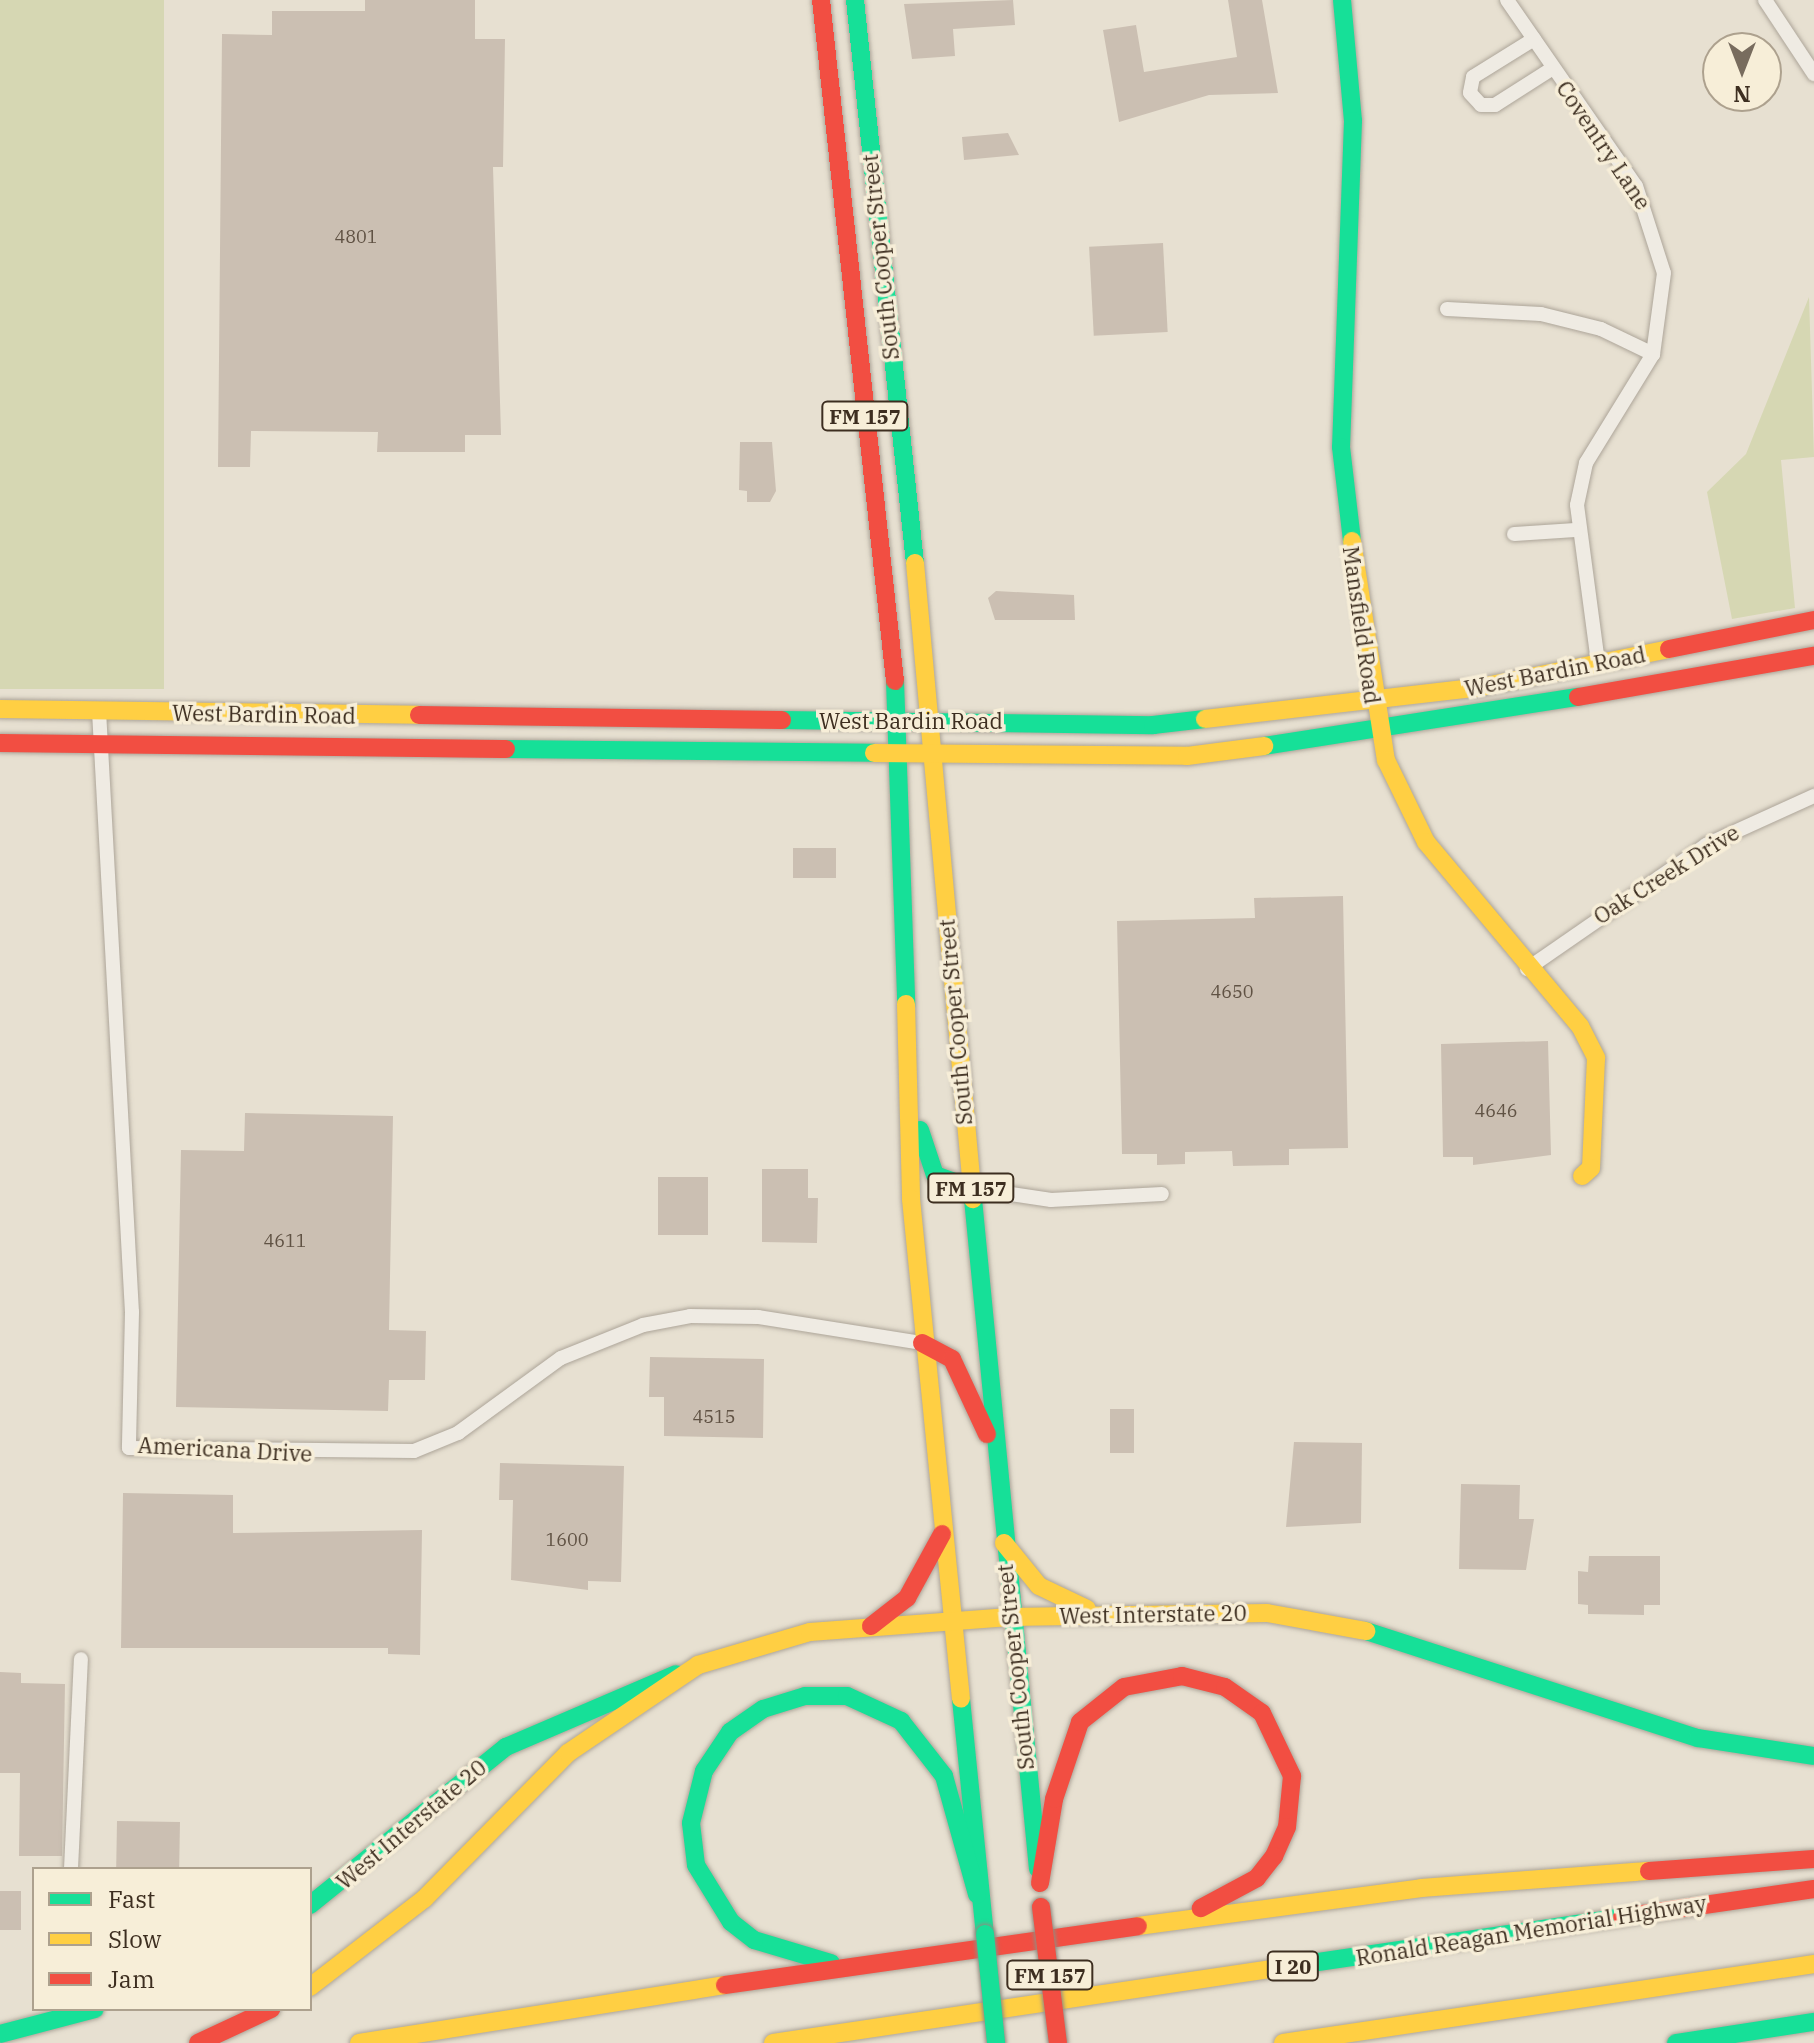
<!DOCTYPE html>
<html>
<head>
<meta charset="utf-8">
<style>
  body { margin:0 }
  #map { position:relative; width:1814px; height:2043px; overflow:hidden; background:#e7e0d1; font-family:"IBM Plex Serif",serif }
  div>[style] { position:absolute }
  .green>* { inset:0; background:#d6d7b3; transform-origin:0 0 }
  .building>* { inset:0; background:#cbbfb2; transform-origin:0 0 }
  .roads { filter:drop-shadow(0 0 2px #ada599) drop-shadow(0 0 2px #ada599) }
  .street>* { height:14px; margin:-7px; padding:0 7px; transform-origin:7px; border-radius:7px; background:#efebe3 }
  .fast>* { height:18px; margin:-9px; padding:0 9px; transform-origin:9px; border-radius:9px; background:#16e098 }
  .slow>* { height:18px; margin:-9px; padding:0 9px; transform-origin:9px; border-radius:9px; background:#ffcf43 }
  .jam>* { height:18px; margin:-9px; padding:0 9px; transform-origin:9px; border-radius:9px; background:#f24e42 }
  .bridges { filter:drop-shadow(0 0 2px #928b80) drop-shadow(0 0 2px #928b80) }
  .fast-bridge>* { height:18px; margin:-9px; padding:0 9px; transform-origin:9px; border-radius:9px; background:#16e098 }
  .jam-bridge>* { height:18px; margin:-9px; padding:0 9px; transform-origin:9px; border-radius:9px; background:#f24e42 }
  span { translate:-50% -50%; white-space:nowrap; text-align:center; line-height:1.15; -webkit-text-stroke:7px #f7eed8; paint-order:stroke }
  .number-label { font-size:18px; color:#605244 }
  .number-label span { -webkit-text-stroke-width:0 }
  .shield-label span { padding:2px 6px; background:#f7eed8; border:2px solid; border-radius:6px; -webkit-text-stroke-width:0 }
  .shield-label { font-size:20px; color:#3d2e20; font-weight:700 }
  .street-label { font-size:22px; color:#3d2e20 }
  .legend { position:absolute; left:32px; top:1867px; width:280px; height:144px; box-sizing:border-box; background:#f7eed8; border:2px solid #ada18e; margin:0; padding:10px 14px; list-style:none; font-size:24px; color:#3d2e20 }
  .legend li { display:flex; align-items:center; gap:16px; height:40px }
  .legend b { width:40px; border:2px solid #ada18e }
  .north { position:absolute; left:1702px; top:32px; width:80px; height:80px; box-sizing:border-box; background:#f7eed8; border:2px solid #ada18e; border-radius:50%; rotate:180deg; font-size:22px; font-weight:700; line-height:32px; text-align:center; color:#3d2e20 }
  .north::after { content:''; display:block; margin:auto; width:28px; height:36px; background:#786c5e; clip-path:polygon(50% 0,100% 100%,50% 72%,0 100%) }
</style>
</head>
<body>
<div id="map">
  <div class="green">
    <div style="left:0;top:0;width:164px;height:689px"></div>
    <div style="clip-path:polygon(1809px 297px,1814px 457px,1781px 460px,1795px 608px,1732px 619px,1707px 492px,1746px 454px)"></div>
  </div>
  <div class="building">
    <div style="clip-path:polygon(365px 0,475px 0,475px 39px,505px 39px,503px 167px,493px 167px,501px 435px,465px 435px,465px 452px,377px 452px,378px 432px,251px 431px,250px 467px,218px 467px,222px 34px,272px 35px,272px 11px,365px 11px)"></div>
    <div style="clip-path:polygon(1013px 0,1015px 25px,953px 29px,955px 56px,912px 59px,904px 4px)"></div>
    <div style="clip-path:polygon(1228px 0,1262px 0,1278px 93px,1209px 95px,1119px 122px,1103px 30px,1136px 25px,1144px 72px,1237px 57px)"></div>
    <div style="clip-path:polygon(1008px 133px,1019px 155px,964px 160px,962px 137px)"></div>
    <div style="left:1163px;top:243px;width:89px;height:74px;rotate:87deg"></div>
    <div style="clip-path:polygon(740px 442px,772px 442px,776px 491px,770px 502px,747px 502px,747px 491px,739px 490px)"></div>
    <div style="clip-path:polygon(996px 591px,1074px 595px,1075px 620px,995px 620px,988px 598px)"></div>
    <div style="left:793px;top:848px;width:43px;height:30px"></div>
    <div style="clip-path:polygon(1343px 896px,1348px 1148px,1289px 1149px,1289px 1165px,1233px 1166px,1232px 1151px,1185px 1152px,1185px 1164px,1157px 1165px,1157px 1154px,1122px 1154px,1117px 921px,1255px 918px,1254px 898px)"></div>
    <div style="clip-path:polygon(1548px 1041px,1551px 1155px,1473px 1165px,1473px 1157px,1443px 1157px,1441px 1044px)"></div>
    <div style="clip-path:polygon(245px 1113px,393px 1116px,389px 1330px,426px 1331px,425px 1380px,389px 1380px,388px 1411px,176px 1407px,181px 1150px,244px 1151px)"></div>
    <div style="clip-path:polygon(762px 1169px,808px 1169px,808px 1198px,818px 1198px,817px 1243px,762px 1242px)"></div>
    <div style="left:658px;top:1177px;width:50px;height:58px"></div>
    <div style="clip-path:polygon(650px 1357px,764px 1359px,763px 1438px,664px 1436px,664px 1397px,649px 1397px)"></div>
    <div style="left:1110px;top:1409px;width:24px;height:44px"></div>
    <div style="clip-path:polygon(1294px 1442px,1362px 1443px,1361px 1523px,1286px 1527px)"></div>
    <div style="clip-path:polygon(500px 1463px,624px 1466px,621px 1582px,588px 1581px,588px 1590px,511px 1580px,513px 1500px,499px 1500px)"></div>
    <div style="clip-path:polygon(1461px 1484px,1520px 1485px,1519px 1519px,1534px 1519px,1526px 1570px,1459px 1569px)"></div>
    <div style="clip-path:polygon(123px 1493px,233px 1495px,233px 1533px,422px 1530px,420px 1655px,388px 1654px,388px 1648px,121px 1648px)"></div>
    <div style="clip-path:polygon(1589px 1556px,1660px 1556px,1660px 1605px,1644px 1605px,1644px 1615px,1588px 1614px,1588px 1605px,1578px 1604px,1578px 1571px,1588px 1572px)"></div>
    <div style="clip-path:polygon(0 1672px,21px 1673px,21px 1683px,65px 1684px,62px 1856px,19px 1856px,20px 1773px,0 1773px)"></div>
    <div style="left:117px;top:1821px;width:63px;height:48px;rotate:1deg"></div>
    <div style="left:0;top:1891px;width:21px;height:39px"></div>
  </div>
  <div class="roads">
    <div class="street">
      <div style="left:1507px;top:0;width:226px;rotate:55.3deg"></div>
      <div style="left:1636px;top:186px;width:91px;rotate:72.2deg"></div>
      <div style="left:1664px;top:273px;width:82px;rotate:97.7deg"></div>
      <div style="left:1653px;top:354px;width:128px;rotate:121.6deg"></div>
      <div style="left:1586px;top:463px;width:43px;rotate:102.1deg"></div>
      <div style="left:1577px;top:505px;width:159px;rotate:82.4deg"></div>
      <div style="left:1765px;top:0;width:89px;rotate:56.5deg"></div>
      <div style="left:1534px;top:39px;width:72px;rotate:148.1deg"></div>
      <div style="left:1473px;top:77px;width:16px;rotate:101deg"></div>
      <div style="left:1470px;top:93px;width:16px;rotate:47deg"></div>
      <div style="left:1481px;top:105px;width:14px"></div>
      <div style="left:1495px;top:105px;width:69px;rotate:-32.5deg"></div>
      <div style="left:1447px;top:309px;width:94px;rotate:3deg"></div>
      <div style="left:1541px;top:314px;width:62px;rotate:14deg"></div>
      <div style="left:1601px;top:329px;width:58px;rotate:25.7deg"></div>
      <div style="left:1514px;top:534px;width:62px;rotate:-3.7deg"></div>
      <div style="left:99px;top:711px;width:602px;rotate:86.86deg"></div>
      <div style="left:132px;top:1312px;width:136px;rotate:91.3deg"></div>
      <div style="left:129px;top:1448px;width:285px;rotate:0.6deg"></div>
      <div style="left:414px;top:1451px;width:48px;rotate:-22.2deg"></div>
      <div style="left:458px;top:1433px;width:127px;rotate:-36.1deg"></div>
      <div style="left:561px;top:1358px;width:88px;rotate:-21.9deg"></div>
      <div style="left:643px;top:1325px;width:48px;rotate:-10.8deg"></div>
      <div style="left:690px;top:1316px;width:68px;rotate:0.8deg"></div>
      <div style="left:758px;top:1317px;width:166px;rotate:9deg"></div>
      <div style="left:1527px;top:969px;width:218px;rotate:-34.7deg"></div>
      <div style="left:1706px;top:845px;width:119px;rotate:-24.4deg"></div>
      <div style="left:971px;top:1188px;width:81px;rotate:8.5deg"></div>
      <div style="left:1051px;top:1200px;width:111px;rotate:-3.1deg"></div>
      <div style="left:71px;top:1869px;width:210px;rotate:-87.3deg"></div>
    </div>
    <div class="fast">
      <div style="left:855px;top:0;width:566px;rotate:83.92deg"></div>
      <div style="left:1342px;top:0;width:121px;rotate:84.8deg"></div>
      <div style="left:1353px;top:121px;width:326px;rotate:92.1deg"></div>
      <div style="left:1341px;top:447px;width:95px;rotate:83.3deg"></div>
      <div style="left:895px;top:681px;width:323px;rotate:88deg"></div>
      <div style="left:782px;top:720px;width:371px;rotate:0.8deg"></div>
      <div style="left:1153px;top:725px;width:52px;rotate:-6.6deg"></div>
      <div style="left:1264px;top:746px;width:318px;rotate:-8.9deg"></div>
      <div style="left:506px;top:749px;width:368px;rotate:0.6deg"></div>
      <div style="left:920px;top:1130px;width:47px;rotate:71.6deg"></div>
      <div style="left:935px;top:1175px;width:38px;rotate:20deg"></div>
      <div style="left:973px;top:1199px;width:673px;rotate:84.46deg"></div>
      <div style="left:1366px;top:1631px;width:349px;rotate:17.9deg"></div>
      <div style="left:1698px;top:1738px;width:117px;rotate:8.8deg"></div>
      <div style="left:961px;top:1699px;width:236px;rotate:84.2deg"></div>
      <div style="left:310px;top:1905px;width:252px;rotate:-38.9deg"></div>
      <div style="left:506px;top:1747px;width:185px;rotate:-23.2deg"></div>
      <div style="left:831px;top:1963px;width:80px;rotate:-163.4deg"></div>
      <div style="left:754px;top:1940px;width:29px;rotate:-142deg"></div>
      <div style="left:731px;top:1922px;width:67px;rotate:-121.6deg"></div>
      <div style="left:696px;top:1865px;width:42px;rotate:-96.8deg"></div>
      <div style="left:691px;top:1823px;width:54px;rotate:-76deg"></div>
      <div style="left:704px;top:1771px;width:47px;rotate:-56.3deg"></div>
      <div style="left:730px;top:1732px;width:40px;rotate:-34.9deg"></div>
      <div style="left:763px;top:1709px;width:44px;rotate:-17.2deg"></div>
      <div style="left:805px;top:1696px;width:42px"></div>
      <div style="left:847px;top:1696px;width:60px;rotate:24.8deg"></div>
      <div style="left:901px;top:1721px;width:70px;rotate:52deg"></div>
      <div style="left:944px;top:1776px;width:123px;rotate:74.4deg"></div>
      <div style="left:1291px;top:1966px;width:335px;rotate:-8.4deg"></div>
      <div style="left:0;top:2034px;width:98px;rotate:-14.7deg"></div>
      <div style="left:1676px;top:2043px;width:140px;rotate:-8.7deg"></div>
    </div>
    <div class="slow">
      <div style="left:1352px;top:541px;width:222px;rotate:81.2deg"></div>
      <div style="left:1386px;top:760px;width:91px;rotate:64deg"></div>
      <div style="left:1426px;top:842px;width:240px;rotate:50.1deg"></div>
      <div style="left:1580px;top:1026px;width:36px;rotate:63deg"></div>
      <div style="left:1596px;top:1058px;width:110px;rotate:92.6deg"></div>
      <div style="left:1591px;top:1168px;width:12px;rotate:138deg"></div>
      <div style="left:915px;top:563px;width:639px;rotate:84.79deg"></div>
      <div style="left:0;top:709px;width:419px;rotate:0.8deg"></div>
      <div style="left:1205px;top:719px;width:278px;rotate:-6.6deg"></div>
      <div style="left:1481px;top:687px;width:192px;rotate:-11.4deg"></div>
      <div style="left:874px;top:753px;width:313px;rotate:0.5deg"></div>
      <div style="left:1187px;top:756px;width:78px;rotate:-7.4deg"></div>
      <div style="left:906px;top:1004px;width:195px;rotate:88.5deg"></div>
      <div style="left:911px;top:1199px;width:502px;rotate:84.29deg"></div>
      <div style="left:1004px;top:1543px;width:55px;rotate:50.9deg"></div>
      <div style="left:1039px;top:1586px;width:53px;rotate:25.6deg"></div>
      <div style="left:698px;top:1665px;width:117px;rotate:-16.4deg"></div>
      <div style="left:810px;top:1632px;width:200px;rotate:-4.3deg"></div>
      <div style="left:1009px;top:1617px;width:258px;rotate:-0.9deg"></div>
      <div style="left:1267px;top:1613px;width:101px;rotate:10.3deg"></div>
      <div style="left:1138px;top:1926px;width:286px;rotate:-7.6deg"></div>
      <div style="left:1421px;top:1888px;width:229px;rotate:-4.3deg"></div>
      <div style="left:310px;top:1987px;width:145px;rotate:-37.7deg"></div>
      <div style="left:425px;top:1898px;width:204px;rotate:-45.4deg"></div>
      <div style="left:568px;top:1753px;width:157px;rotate:-34.1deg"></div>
      <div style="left:359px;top:2043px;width:371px;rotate:-9deg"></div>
      <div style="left:773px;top:2043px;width:524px;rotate:-8.46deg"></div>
      <div style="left:1283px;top:2043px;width:537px;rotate:-8.46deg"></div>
    </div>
    <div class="jam">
      <div style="left:821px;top:0;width:685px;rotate:83.8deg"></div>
      <div style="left:1669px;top:649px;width:148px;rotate:-11.3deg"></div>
      <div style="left:1578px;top:697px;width:240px;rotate:-9.9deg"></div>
      <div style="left:419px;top:715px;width:363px;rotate:0.8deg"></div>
      <div style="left:0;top:743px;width:506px;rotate:0.68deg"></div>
      <div style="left:922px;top:1343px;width:34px;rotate:28deg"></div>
      <div style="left:952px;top:1359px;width:83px;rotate:65deg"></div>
      <div style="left:871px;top:1626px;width:46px;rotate:-37.9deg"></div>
      <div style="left:907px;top:1598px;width:73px;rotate:-61.3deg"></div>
      <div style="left:1649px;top:1871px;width:165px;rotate:-4.2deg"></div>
      <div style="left:1040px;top:1883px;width:85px;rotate:-80.5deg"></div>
      <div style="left:1054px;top:1799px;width:81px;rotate:-71.3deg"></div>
      <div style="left:1080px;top:1722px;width:56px;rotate:-38.5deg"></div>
      <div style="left:1124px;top:1687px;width:59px;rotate:-10.7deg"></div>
      <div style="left:1182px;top:1676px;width:44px;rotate:14.3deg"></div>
      <div style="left:1225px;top:1687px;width:45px;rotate:35.1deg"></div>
      <div style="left:1262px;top:1713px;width:70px;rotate:64.5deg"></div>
      <div style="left:1292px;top:1776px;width:51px;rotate:95.6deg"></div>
      <div style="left:1287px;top:1827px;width:32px;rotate:114deg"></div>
      <div style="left:1274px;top:1856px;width:28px;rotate:128deg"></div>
      <div style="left:1257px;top:1878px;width:64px;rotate:151.8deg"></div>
      <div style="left:1622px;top:1917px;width:194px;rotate:-8.3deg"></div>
      <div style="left:725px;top:1985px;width:417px;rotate:-8.1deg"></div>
      <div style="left:198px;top:2043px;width:81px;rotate:-25deg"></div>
    </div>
  </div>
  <div class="bridges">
    <div class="fast-bridge">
      <div style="left:985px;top:1934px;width:110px;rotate:84.2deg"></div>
    </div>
    <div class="jam-bridge">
      <div style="left:1041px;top:1907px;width:137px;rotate:82.9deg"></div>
    </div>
  </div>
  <div class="number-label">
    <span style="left:356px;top:237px">4801</span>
    <span style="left:1232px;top:992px">4650</span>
    <span style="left:1496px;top:1111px">4646</span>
    <span style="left:285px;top:1241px">4611</span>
    <span style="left:714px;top:1417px">4515</span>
    <span style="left:567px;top:1540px">1600</span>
  </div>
  <div class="shield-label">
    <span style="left:865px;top:416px">FM 157</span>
    <span style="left:971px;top:1188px">FM 157</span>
    <span style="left:1293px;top:1966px">I 20</span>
    <span style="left:1050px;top:1975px">FM 157</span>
  </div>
  <div class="street-label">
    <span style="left:1604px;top:145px;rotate:56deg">Coventry Lane</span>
    <span style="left:880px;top:257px;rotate:-96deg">South Cooper Street</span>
    <span style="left:1362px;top:625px;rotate:82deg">Mansfield Road</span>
    <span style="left:1555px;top:671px;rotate:-11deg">West Bardin Road</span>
    <span style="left:264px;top:714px;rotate:1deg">West Bardin Road</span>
    <span style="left:911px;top:721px">West Bardin Road</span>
    <span style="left:1666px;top:874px;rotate:-32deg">Oak Creek Drive</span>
    <span style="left:955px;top:1022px;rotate:-95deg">South Cooper Street</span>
    <span style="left:225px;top:1449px;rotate:3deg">Americana Drive</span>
    <span style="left:1153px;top:1614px;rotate:-1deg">West Interstate 20</span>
    <span style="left:1015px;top:1667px;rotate:-96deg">South Cooper Street</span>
    <span style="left:411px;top:1824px;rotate:-40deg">West Interstate 20</span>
    <span style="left:1531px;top:1930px;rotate:-9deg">Ronald Reagan Memorial Highway</span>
  </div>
  <ul class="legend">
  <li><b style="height:10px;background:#16e098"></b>Fast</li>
  <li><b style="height:10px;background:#ffcf43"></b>Slow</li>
  <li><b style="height:10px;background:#f24e42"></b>Jam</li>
  </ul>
  <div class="north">N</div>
</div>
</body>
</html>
